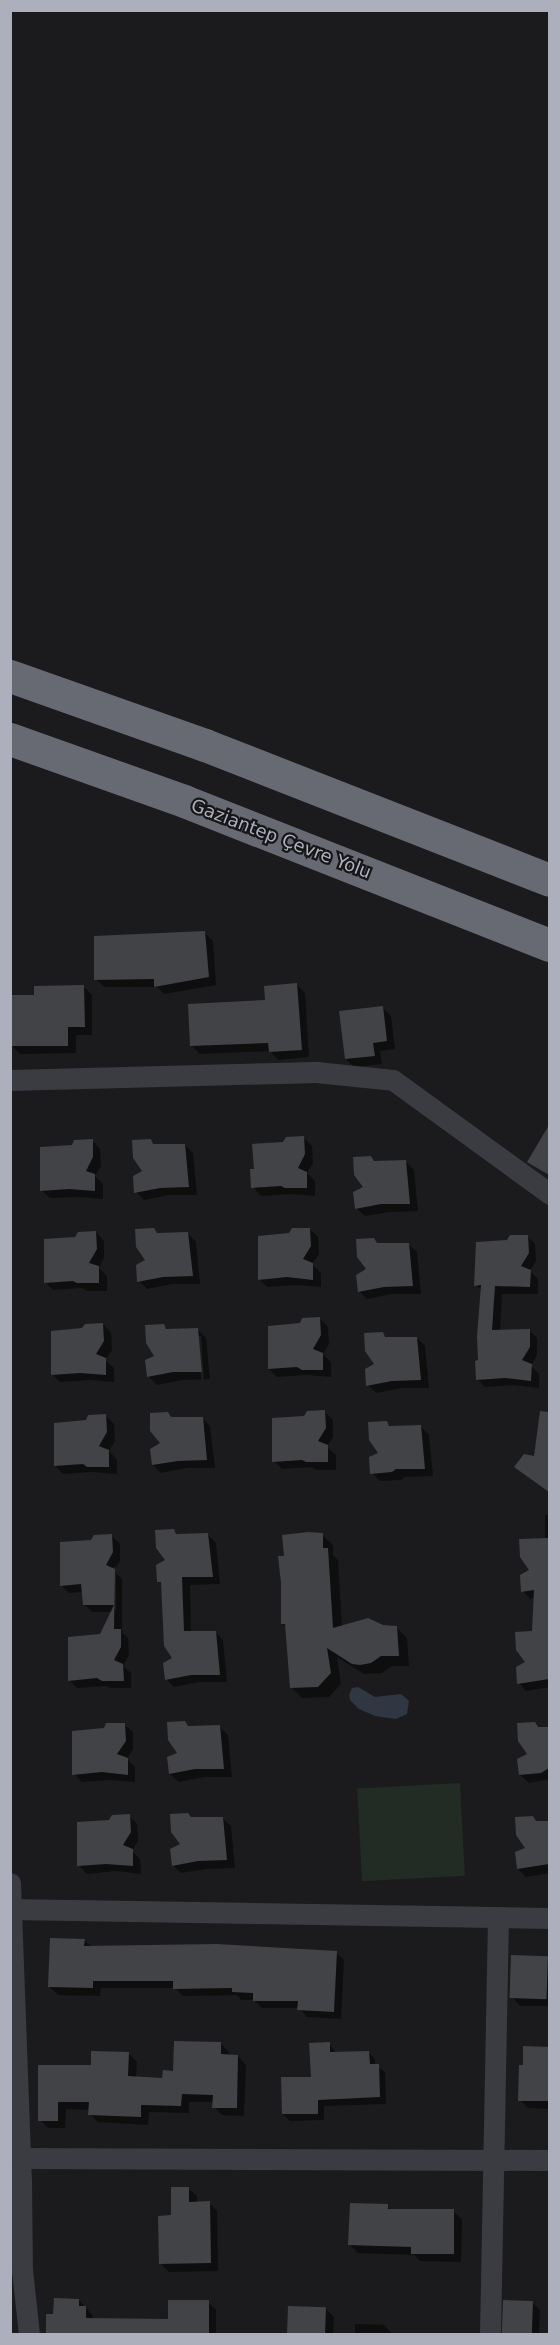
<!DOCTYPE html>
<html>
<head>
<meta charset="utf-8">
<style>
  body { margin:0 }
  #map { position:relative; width:560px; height:2345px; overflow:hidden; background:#1b1b1d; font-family:"DejaVu Sans",sans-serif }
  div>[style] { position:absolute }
  .green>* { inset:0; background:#222b24; transform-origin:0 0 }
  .water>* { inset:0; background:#303742 }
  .shadow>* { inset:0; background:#0007 }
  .building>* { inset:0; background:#424347; transform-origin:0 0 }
  .minor>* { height:21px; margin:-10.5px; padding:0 10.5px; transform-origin:10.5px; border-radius:10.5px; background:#3b3c42 }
  .motorway>* { height:33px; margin:-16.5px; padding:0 16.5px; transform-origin:16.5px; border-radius:16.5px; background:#676973 }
  span { translate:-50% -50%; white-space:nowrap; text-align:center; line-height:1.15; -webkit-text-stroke:4.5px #161518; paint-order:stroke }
  .street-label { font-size:18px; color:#adb0bc }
  .frame { position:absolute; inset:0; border:12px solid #adb0bc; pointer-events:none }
</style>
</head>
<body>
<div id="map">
  <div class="green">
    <div style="left:460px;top:1783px;width:93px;height:103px;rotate:87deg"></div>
  </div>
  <div class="water">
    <div style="clip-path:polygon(358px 1687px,375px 1697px,401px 1694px,409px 1701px,407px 1714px,396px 1719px,375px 1716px,359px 1709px,350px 1700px,349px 1695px,352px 1688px)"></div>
  </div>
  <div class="shadow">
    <div style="clip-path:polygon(204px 932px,213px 941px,216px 985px,164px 994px,157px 987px,104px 987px,96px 979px)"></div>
    <div style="clip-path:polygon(297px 985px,305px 993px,309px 1057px,278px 1060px,270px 1051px,200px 1054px,192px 1046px)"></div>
    <div style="clip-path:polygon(84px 987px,92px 995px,92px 1035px,76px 1035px,76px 1053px,20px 1054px,12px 1046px,35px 997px)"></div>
    <div style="clip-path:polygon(383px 1008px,391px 1016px,395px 1049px,380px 1051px,382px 1064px,354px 1067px,346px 1059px)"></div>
    <div style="clip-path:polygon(550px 1128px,550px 1176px,529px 1161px)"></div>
    <div style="clip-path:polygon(304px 1138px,312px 1146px,313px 1163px,307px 1173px,315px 1181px,315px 1196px,290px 1194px,261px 1196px,253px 1187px,255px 1170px,284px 1143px)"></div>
    <div style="clip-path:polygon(92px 1140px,100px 1149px,101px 1166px,95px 1176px,103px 1184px,103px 1199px,78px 1197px,50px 1198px,41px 1190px,73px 1146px)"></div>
    <div style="clip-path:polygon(185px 1145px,193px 1153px,197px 1195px,169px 1195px,144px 1200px,136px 1192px,155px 1146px)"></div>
    <div style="clip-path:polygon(371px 1157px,375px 1162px,405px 1161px,414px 1170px,418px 1211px,390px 1212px,365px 1216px,356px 1208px,365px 1188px)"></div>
    <div style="clip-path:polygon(310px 1229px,318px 1237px,319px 1254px,312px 1264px,321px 1273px,321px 1287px,296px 1285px,267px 1287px,259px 1279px,290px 1235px)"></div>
    <div style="clip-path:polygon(96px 1232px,104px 1241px,104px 1258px,99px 1268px,107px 1276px,107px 1291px,87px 1291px,82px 1288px,53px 1290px,45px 1282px)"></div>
    <div style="clip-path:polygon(188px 1234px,196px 1242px,200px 1284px,172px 1284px,147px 1289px,139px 1281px,158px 1235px)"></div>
    <div style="clip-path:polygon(527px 1236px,535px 1244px,536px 1261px,530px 1271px,538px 1279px,538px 1294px,502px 1294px,500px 1331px,529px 1330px,537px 1338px,537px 1355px,531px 1366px,539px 1374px,539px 1388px,514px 1385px,485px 1387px,477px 1379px,482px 1291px,476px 1285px,508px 1241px)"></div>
    <div style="clip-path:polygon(408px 1244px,417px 1252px,421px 1294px,393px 1294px,367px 1299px,359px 1291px,378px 1245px)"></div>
    <div style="clip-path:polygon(320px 1319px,328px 1327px,329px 1344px,323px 1354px,331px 1362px,331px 1377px,306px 1375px,277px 1377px,269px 1369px,301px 1325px)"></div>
    <div style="clip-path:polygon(103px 1324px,111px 1333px,112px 1350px,105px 1360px,114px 1368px,114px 1382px,89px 1380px,60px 1382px,52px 1374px,83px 1330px)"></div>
    <div style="clip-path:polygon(evenodd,163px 1326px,168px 1330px,198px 1330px,206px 1338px,210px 1379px,182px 1380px,157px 1385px,148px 1376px,157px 1356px,163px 1326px,198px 1336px,201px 1336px,204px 1379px,201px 1379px,198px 1336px)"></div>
    <div style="clip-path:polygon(382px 1334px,387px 1338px,417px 1338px,425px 1346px,429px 1388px,401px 1388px,376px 1393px,368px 1385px,376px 1365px)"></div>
    <div style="clip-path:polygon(324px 1411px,333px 1420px,333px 1437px,327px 1447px,336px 1455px,336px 1470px,316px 1470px,311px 1467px,282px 1469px,274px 1461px,305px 1417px)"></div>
    <div style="clip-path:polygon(106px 1416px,114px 1424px,115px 1441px,109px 1451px,117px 1460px,117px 1474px,92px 1472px,63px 1474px,55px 1466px,86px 1422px)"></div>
    <div style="clip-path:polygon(172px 1418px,202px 1418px,210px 1426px,215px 1468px,187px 1468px,161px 1473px,153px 1465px)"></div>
    <div style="clip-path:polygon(386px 1422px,391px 1427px,421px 1427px,429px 1435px,433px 1476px,405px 1477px,401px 1480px,380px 1481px,372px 1473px,380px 1453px)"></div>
    <div style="clip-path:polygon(545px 1433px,550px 1436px,550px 1492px,516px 1467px,535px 1458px)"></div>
    <div style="clip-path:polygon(545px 1515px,550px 1515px,550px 1687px,526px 1691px,519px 1683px,527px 1663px,533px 1632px,535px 1598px,530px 1599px,523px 1591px,545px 1540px)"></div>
    <div style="clip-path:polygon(173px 1530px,178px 1535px,208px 1535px,216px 1543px,220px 1584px,190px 1585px,191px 1633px,215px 1632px,223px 1640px,227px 1682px,199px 1682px,174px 1687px,166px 1679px,174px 1658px,163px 1586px,159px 1581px,168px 1560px)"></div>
    <div style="clip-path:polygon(322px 1535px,333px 1545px,333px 1555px,338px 1560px,342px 1627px,396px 1627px,407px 1638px,409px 1666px,392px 1666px,382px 1673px,364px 1674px,337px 1657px,341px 1684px,329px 1697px,302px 1698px,291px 1687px,287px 1628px,282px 1623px,285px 1557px)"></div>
    <div style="clip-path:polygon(112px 1536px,120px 1544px,120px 1561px,116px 1567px,113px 1567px,113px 1607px,116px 1610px,116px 1573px,122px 1579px,122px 1632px,128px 1638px,129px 1655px,123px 1666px,131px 1673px,131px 1688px,111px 1688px,106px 1686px,77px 1688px,69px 1680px,101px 1636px,112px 1612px,92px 1612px,84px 1604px,83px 1592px,69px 1593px,61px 1585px,92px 1541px)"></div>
    <div style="clip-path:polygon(185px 1723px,189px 1727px,220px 1727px,228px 1735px,232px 1777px,204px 1777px,179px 1782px,170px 1774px,179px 1753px)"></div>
    <div style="clip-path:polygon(124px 1724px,133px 1732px,133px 1749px,127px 1759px,135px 1767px,135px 1782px,111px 1780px,82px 1782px,74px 1774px,105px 1730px)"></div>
    <div style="clip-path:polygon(550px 1728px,550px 1779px,529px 1783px,520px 1775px,539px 1729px)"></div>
    <div style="clip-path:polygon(129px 1816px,137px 1824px,138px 1841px,132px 1851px,140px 1859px,141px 1874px,116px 1871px,87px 1874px,79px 1865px,110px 1821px)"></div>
    <div style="clip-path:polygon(222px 1818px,231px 1826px,235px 1868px,207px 1869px,181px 1873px,173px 1865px,192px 1819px)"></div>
    <div style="clip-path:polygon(533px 1818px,537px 1822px,550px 1822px,550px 1873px,526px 1877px,518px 1869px,527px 1848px)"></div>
    <div style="clip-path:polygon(84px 1940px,92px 1947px,336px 1953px,344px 1960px,341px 2019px,307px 2017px,299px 2008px,262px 2008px,254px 2000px,241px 2000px,237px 1995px,183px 1996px,175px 1988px,101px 1988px,100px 1996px,58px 1995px,50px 1987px)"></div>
    <div style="clip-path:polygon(548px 1957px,550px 2006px,520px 2006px,512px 1997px)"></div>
    <div style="clip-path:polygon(220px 2043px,229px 2052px,229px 2056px,238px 2056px,246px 2065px,244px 2116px,222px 2115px,214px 2107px,214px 2102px,189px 2102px,189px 2113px,149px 2112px,148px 2125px,98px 2122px,90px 2114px,90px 2110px,66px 2109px,65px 2128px,48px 2128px,40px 2120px,92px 2066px,129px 2054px,137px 2062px,136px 2078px,164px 2079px)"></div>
    <div style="clip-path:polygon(329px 2043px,336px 2054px,368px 2052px,375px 2059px,375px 2065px,385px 2072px,386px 2104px,324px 2106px,324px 2120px,290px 2121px,283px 2114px,313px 2078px)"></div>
    <div style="clip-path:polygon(525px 2048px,550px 2048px,550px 2109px,528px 2108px,520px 2100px)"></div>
    <div style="clip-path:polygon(188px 2188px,197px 2196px,197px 2203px,209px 2203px,217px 2211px,218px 2271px,169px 2272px,160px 2263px,173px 2217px)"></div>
    <div style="clip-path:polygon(387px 2206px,392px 2210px,453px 2211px,462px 2219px,461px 2262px,420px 2261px,414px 2255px,358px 2253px,349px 2244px)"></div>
    <div style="clip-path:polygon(79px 2300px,93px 2316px,93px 2320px,169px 2320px,208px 2302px,216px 2310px,216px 2334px,47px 2334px,48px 2316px,55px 2316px)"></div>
    <div style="clip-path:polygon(505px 2301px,532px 2302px,540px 2310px,539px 2334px,504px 2334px)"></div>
    <div style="clip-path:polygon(290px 2307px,325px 2308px,334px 2317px,333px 2334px,289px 2334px)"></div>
    <div style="clip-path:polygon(355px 2324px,384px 2325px,392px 2334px,355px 2334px)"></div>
  </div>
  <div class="building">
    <div style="clip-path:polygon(205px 931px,209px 977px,154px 987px,154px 979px,94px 980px,94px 936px)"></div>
    <div style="clip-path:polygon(297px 983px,302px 1050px,269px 1052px,268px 1043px,190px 1046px,188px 1004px,265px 1000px,264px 986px)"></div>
    <div style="clip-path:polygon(84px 985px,85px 1027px,68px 1027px,68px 1046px,10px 1046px,10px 995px,34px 995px,34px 986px)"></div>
    <div style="clip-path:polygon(383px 1006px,387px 1041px,373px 1043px,375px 1056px,345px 1059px,339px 1011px)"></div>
    <div style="clip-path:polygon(549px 1125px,549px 1175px,527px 1162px)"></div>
    <div style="clip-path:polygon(304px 1136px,305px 1154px,298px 1168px,307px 1172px,307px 1188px,285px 1188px,281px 1186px,251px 1188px,250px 1169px,254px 1169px,252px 1144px,283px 1142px,286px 1137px)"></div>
    <div style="clip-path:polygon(93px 1139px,93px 1157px,86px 1171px,95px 1174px,95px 1191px,69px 1189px,40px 1191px,40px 1147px,72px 1145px,74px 1140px)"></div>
    <div style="clip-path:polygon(151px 1139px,153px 1144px,185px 1144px,189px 1187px,160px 1188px,134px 1193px,133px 1176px,142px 1171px,133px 1158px,132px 1140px)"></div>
    <div style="clip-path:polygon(371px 1156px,374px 1161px,406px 1160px,410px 1204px,381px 1204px,355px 1209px,353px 1192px,363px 1187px,354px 1175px,353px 1157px)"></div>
    <div style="clip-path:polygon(154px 1228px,157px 1233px,188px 1232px,193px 1276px,163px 1277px,137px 1282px,136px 1265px,145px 1260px,136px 1247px,135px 1229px)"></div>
    <div style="clip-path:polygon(292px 1228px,310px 1228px,311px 1246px,303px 1259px,313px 1263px,313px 1280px,287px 1277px,258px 1280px,258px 1236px,289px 1233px)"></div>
    <div style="clip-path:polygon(96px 1231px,97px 1249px,89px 1263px,99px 1266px,99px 1283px,77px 1283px,73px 1281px,44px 1283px,44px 1239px,75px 1237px,78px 1232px)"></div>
    <div style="clip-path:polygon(510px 1235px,528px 1235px,529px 1253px,521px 1266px,531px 1270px,530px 1287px,495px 1286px,492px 1330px,530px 1329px,530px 1347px,522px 1360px,532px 1364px,531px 1381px,505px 1378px,476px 1380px,475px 1361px,478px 1360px,477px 1336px,481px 1285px,474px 1286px,476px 1242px,507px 1240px)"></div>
    <div style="clip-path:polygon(374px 1238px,377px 1243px,409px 1243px,413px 1286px,384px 1287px,358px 1292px,356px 1275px,366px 1269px,357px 1257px,356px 1239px)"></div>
    <div style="clip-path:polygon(320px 1317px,321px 1335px,313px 1349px,323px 1353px,323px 1370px,302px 1370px,297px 1367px,268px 1369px,268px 1326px,300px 1323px,302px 1318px)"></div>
    <div style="clip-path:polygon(103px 1323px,104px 1341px,96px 1354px,106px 1358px,106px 1375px,80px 1373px,51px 1375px,51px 1331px,82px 1328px,85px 1324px)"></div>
    <div style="clip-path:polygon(164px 1324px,166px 1329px,198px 1328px,202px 1372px,173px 1372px,147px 1377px,145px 1360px,154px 1356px,146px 1343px,145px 1325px)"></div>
    <div style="clip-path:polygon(383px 1332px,385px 1337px,417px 1337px,421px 1380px,392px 1381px,366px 1386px,365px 1369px,374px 1364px,365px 1351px,364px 1333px)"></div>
    <div style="clip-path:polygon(325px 1410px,326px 1428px,318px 1441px,328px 1445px,328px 1462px,306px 1462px,302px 1460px,272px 1462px,272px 1418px,304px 1416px,307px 1411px)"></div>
    <div style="clip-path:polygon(540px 1411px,549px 1412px,549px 1492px,514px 1467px,524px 1454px,534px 1456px)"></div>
    <div style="clip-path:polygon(168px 1412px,171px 1417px,203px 1417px,207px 1460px,178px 1461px,152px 1465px,150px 1449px,160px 1443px,150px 1431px,150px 1413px)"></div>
    <div style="clip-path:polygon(106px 1414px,107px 1432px,99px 1446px,109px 1450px,109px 1467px,87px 1467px,83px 1464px,54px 1466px,54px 1423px,86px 1420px,88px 1415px)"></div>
    <div style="clip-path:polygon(387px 1421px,389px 1426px,421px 1425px,425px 1469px,396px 1469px,392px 1472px,370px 1474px,369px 1457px,378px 1453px,369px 1440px,368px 1422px)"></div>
    <div style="clip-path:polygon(174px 1529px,176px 1534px,208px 1533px,213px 1577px,182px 1577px,184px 1631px,216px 1631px,220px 1675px,191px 1675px,165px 1680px,163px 1663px,172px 1658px,164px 1646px,161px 1582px,157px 1582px,156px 1565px,165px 1560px,156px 1548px,155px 1530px)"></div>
    <div style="clip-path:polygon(308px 1532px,323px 1533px,323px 1548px,328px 1548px,333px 1628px,368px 1618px,383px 1625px,397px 1626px,399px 1656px,381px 1656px,371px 1663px,360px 1665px,352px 1664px,327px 1648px,331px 1673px,318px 1687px,290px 1688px,285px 1624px,281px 1624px,281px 1583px,278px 1556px,284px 1556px,282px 1535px)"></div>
    <div style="clip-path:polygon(112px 1534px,113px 1552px,106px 1565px,115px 1569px,114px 1629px,121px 1629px,121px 1647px,114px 1660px,123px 1664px,124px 1681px,102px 1681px,97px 1678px,68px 1681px,68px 1637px,100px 1634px,114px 1605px,83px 1605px,81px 1584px,60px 1586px,60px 1542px,91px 1540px,94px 1535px)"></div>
    <div style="clip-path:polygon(549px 1538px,549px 1679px,517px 1684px,516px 1667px,525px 1662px,516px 1650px,515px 1632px,532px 1631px,534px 1590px,521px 1592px,520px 1575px,529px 1570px,520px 1557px,519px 1539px)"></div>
    <div style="clip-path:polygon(185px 1721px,188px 1726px,220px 1725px,224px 1769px,195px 1769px,169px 1774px,167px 1757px,177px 1753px,168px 1740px,167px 1722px)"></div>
    <div style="clip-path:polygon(535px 1722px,538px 1727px,549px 1727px,549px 1768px,541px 1773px,519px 1775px,517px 1759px,527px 1754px,518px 1741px,517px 1723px)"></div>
    <div style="clip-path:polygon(106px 1723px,125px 1723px,126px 1741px,117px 1754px,128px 1758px,128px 1775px,102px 1772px,72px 1775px,72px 1731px,104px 1728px)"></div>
    <div style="clip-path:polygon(188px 1813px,191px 1817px,223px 1817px,227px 1860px,198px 1861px,172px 1866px,170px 1849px,180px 1844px,171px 1832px,170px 1814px)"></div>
    <div style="clip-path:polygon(130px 1814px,131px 1832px,123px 1845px,133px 1849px,133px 1866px,106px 1864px,77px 1866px,77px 1822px,109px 1820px,112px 1815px)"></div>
    <div style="clip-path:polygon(533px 1816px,536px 1821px,549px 1821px,549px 1864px,517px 1869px,515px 1852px,525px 1848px,516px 1835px,515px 1817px)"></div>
    <div style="clip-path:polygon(50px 1938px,85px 1939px,84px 1946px,216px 1944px,337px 1951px,334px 2012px,297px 2010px,298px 2001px,253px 2001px,253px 1993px,232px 1992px,232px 1988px,173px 1989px,173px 1981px,93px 1981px,93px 1988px,48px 1987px)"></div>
    <div style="left:511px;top:1955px;width:37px;height:43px;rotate:2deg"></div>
    <div style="clip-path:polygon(174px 2041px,221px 2042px,221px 2054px,238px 2055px,237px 2108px,212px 2108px,213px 2095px,182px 2094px,181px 2106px,141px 2105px,141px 2117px,88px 2115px,89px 2102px,58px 2102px,58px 2121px,38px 2121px,38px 2065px,91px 2065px,91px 2051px,129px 2052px,128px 2076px,162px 2078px,163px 2070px,173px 2071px)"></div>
    <div style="clip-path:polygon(330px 2042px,330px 2052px,369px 2051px,370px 2064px,379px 2064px,380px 2097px,318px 2100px,318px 2114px,282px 2114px,281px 2077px,311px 2077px,309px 2043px)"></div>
    <div style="clip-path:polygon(523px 2046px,549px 2047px,549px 2101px,518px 2101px,519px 2065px,523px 2065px)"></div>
    <div style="clip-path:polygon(171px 2187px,189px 2187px,189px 2202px,210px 2201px,211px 2263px,159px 2264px,158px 2216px,171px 2215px)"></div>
    <div style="clip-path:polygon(350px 2203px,388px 2204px,388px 2209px,454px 2209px,454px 2254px,411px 2254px,411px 2247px,348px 2245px)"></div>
    <div style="clip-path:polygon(54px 2298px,79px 2299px,79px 2306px,86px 2306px,86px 2318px,168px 2319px,168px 2300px,209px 2300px,209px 2334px,46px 2334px,46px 2314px,53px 2314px)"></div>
    <div style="left:503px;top:2300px;width:30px;height:34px;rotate:2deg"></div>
    <div style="left:288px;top:2306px;width:38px;height:28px;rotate:2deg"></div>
  </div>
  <div class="minor">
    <div style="left:10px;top:1080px;width:306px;rotate:-1.5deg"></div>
    <div style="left:316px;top:1072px;width:77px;rotate:5.9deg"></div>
    <div style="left:393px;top:1080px;width:194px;rotate:36deg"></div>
    <div style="left:10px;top:1883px;width:297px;rotate:87.9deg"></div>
    <div style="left:21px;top:2180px;width:90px;rotate:89.4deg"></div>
    <div style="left:22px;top:2270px;width:64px;rotate:83.8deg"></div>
    <div style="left:10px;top:1909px;width:540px;rotate:0.95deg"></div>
    <div style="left:21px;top:2158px;width:529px;rotate:0.22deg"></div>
    <div style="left:490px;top:2334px;width:417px;rotate:-88.9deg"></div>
  </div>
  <div class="motorway">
    <div style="left:10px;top:676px;width:207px;rotate:19.5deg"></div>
    <div style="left:205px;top:745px;width:370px;rotate:21.4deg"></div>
    <div style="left:10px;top:739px;width:185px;rotate:19.6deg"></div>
    <div style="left:184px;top:801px;width:393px;rotate:21.5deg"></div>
  </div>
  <div class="street-label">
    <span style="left:281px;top:839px;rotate:21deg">Gaziantep Çevre Yolu</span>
  </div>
  <div class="frame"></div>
</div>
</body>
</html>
